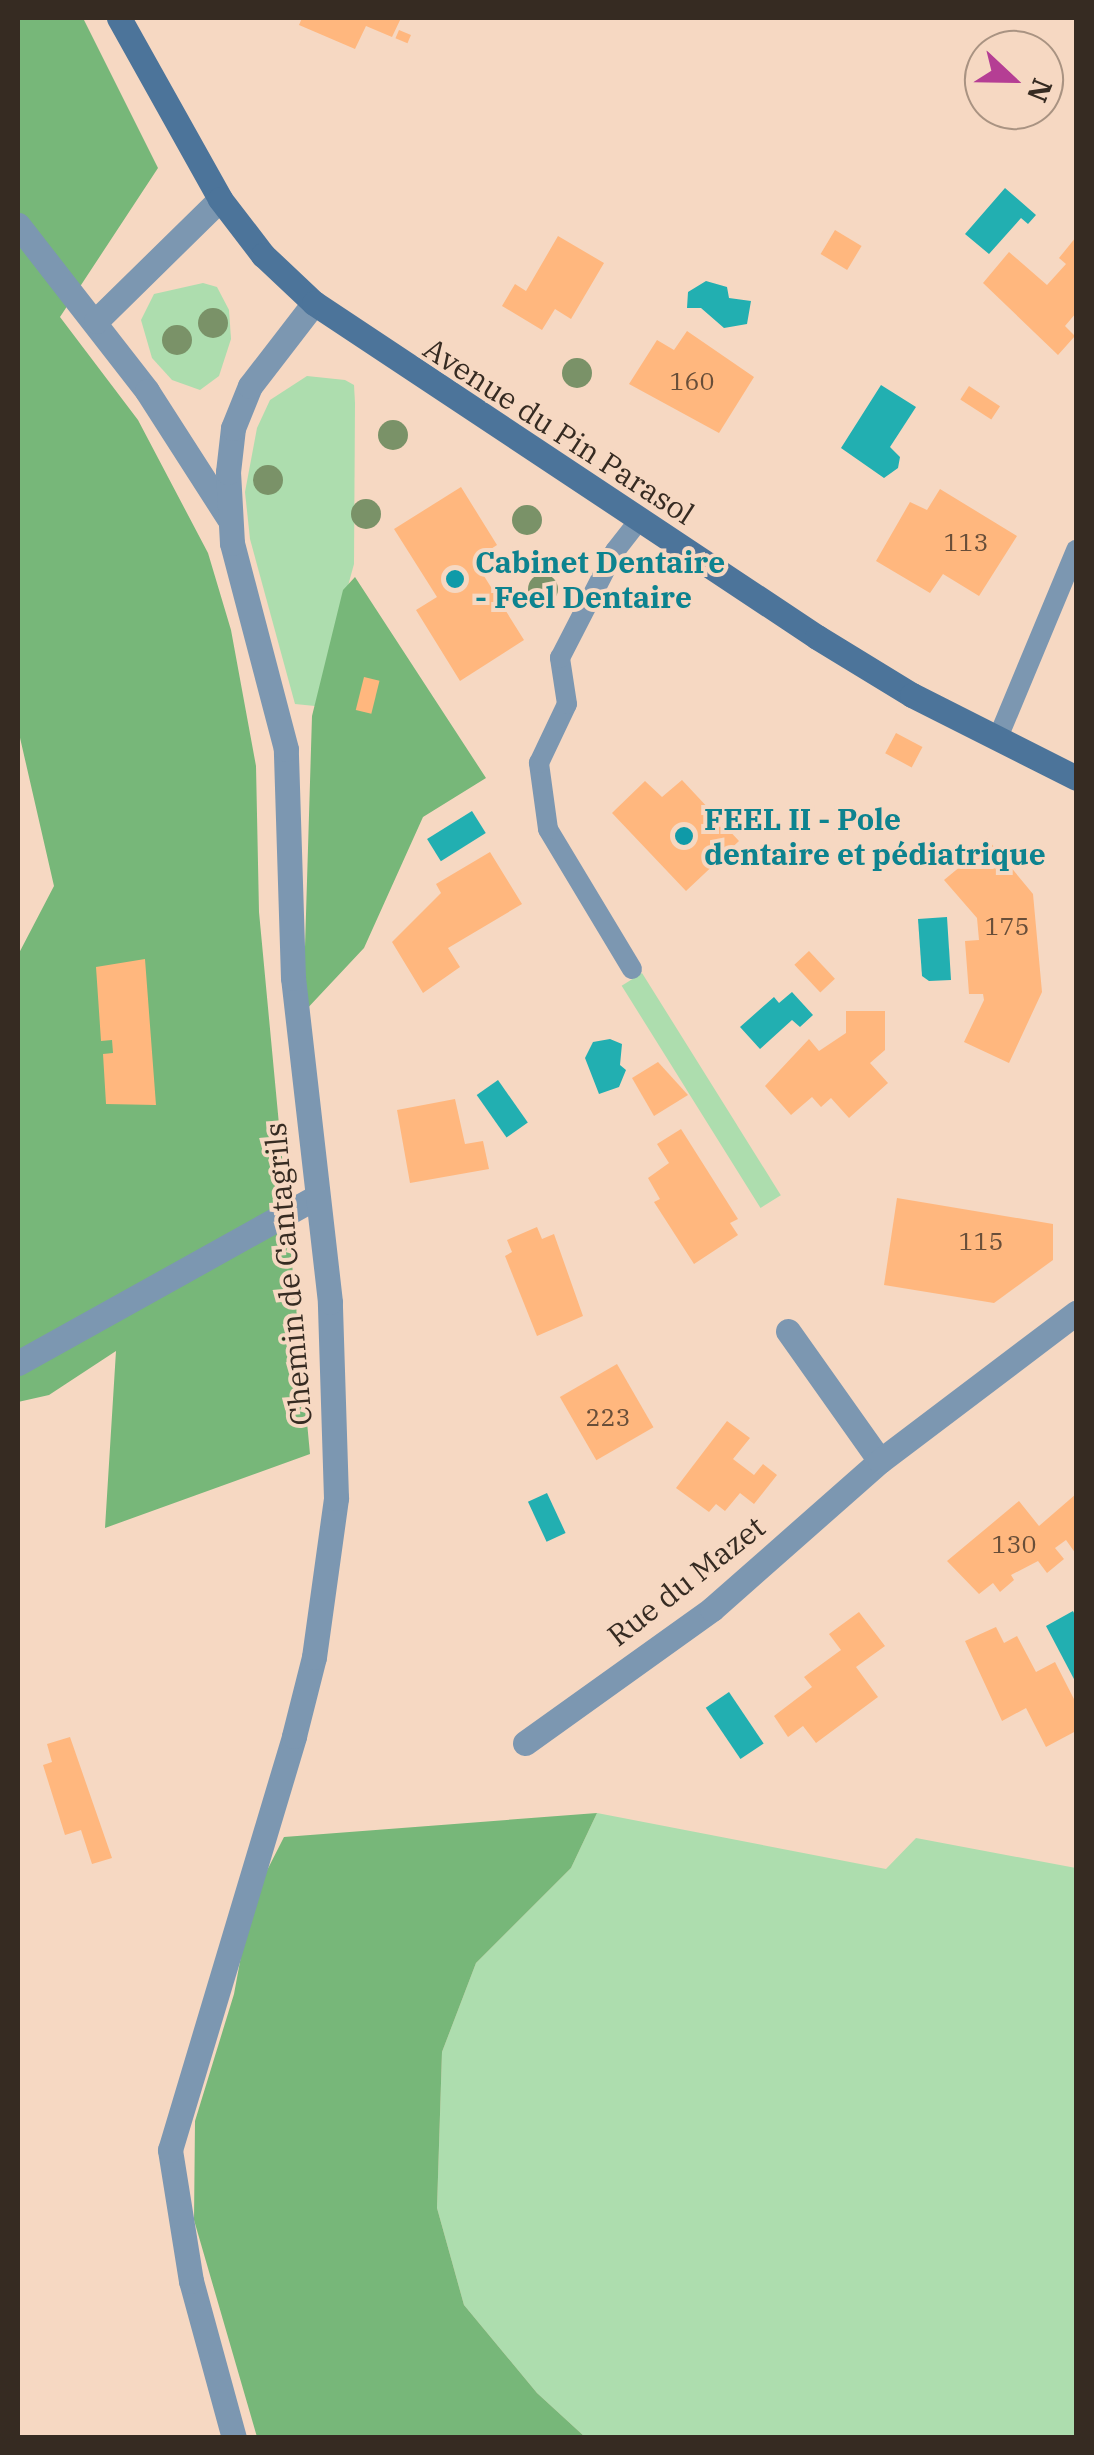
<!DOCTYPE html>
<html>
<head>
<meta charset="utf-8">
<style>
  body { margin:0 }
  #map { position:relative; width:1094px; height:2455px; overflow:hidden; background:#f6d8c2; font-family:"IBM Plex Serif",serif }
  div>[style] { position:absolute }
  .green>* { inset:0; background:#adddae; transform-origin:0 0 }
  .forest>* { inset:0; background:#77b779 }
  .water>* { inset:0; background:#22afb1; transform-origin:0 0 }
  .building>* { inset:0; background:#ffb77e; transform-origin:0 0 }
  .lane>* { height:20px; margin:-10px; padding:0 10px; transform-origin:10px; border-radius:10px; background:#7c97b1 }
  .street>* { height:25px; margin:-12.5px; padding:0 12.5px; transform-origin:12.5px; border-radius:12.5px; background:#7c97b1 }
  .secondary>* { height:25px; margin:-12.5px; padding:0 12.5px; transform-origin:12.5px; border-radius:12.5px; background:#4c749a }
  .trees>* { width:30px; height:30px; margin:-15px; border-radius:50%; background:#7a9268 }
  .dots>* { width:28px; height:28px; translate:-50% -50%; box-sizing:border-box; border:5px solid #f6d8c2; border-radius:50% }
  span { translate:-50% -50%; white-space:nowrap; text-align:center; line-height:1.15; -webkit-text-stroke:8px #f6d8c2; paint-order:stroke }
  .number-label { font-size:25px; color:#684e39 }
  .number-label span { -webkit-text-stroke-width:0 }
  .street-label { font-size:30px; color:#362b22 }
  .culture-label { font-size:30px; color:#0d838f; font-weight:700 }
  .left { translate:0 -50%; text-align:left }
  .frame { position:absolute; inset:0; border:20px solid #362b22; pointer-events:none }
  .north { position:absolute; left:964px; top:30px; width:100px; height:100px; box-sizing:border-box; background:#f6d8c2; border:2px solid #a99382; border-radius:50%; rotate:112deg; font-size:28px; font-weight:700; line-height:40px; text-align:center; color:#362b22 }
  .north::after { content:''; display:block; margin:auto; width:35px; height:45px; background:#b53e94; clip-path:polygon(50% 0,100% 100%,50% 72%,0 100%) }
</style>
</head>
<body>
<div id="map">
  <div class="green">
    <div style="clip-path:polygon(203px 283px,217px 287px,229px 310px,231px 339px,219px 376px,200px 390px,172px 380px,152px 358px,141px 320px,154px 294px)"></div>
    <div style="clip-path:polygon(307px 376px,345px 380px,354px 385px,355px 403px,354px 564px,315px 706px,295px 704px,250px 539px,245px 492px,257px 428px,270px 400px)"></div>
    <div style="left:642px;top:973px;width:262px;height:24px;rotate:58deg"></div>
    <div style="clip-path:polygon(597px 1813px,886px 1869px,916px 1838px,1076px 1868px,1076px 2437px,585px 2437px,537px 2393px,464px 2305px,437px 2208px,442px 2052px,476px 1963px,571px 1868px)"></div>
  </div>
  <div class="forest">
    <div style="clip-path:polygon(18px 18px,83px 18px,158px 168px,60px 317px,138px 420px,208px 553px,231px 630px,256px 766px,259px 912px,310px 1454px,105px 1528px,116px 1351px,49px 1395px,18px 1402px,18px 955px,54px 886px,18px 729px)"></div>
    <div style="clip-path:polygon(355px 577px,486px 778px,423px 817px,364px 948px,303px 1013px,312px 716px,343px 590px)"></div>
    <div style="clip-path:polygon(597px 1813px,571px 1868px,476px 1963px,442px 2052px,437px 2208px,464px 2305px,537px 2393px,585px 2437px,257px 2437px,194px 2220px,195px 2121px,234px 1994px,251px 1902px,284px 1837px)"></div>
  </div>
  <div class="water">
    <div style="clip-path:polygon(1005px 188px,1036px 215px,1028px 224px,1021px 218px,989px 254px,965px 234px)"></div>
    <div style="clip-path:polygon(706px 281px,727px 287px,729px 298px,751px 301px,747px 324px,724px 328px,701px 308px,687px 308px,688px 292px)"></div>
    <div style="clip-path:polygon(881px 385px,916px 407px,890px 447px,900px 457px,898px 468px,884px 478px,841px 448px)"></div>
    <div style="left:472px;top:811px;width:26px;height:53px;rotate:58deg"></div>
    <div style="clip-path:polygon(947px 917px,951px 980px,929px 981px,922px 976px,918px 919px)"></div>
    <div style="clip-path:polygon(792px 992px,813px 1015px,800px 1027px,792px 1020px,760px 1049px,740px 1027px,774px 997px,779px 1003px)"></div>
    <div style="clip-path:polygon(610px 1039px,622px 1044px,620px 1065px,626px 1070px,619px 1087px,599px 1094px,585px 1058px,593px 1042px)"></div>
    <div style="left:498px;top:1080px;width:52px;height:26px;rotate:55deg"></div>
    <div style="left:547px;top:1493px;width:44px;height:21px;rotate:65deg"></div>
    <div style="clip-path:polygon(1073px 1611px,1076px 1617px,1075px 1681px,1046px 1626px)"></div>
    <div style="left:729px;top:1692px;width:62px;height:28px;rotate:56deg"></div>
  </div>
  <div class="building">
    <div style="clip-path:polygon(302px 18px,401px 18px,392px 37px,366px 26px,355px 49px,299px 25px)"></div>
    <div style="left:399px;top:30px;width:13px;height:9px;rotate:23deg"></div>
    <div style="left:835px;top:230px;width:31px;height:28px;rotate:31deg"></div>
    <div style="clip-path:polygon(558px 236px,604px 263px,571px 319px,555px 309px,542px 330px,502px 306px,515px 284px,526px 291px)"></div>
    <div style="clip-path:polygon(1076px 237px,1076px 313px,1065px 326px,1075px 336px,1058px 355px,983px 283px,1009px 252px,1047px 285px,1066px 264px,1059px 258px)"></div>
    <div style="clip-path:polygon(687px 331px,754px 377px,719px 433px,629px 384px,657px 340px,674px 350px)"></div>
    <div style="left:969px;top:386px;width:37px;height:16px;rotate:33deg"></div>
    <div style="clip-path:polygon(461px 487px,497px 545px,474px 560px,524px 640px,460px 681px,416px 610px,437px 597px,394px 529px)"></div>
    <div style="clip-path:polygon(940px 489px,1017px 536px,979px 596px,943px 574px,930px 593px,876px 561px,910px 502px,927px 510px)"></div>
    <div style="left:364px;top:677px;width:16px;height:34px;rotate:14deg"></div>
    <div style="left:896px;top:733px;width:30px;height:23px;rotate:28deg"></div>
    <div style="clip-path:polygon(682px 780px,739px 841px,686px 891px,612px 813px,645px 781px,662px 797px)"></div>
    <div style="clip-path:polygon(990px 842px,1033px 894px,1042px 992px,1009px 1063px,964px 1042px,984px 1000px,983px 994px,969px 994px,965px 941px,979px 940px,977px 918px,944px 880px)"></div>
    <div style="clip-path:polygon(490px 852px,522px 904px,448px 948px,460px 967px,423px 993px,392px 942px,441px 893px,436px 884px)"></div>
    <div style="left:809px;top:951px;width:38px;height:20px;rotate:47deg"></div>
    <div style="clip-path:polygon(145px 959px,156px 1105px,106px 1104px,103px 1054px,113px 1053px,112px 1040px,101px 1041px,96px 967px)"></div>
    <div style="clip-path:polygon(846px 1011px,885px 1011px,885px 1050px,870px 1063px,888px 1083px,849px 1118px,831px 1098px,821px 1107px,812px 1097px,791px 1115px,765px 1086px,809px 1039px,819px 1051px,846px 1033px)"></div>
    <div style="clip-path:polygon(658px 1062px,688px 1095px,654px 1116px,632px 1078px)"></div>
    <div style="clip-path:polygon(455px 1099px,465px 1144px,483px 1141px,489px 1169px,410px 1183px,397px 1110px)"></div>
    <div style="clip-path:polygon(681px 1129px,738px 1219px,730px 1223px,738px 1235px,694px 1264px,654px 1202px,660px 1199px,648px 1178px,669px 1163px,657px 1144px)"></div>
    <div style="clip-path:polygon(897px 1198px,1053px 1224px,1053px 1260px,994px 1303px,884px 1285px)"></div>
    <div style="clip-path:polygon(537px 1227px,542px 1239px,554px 1234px,583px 1316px,537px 1336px,505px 1256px,512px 1252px,507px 1240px)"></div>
    <div style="left:617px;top:1364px;width:73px;height:66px;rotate:60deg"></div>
    <div style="clip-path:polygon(727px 1421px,750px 1438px,733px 1459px,754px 1475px,763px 1464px,777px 1475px,754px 1504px,740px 1493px,725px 1511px,716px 1504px,709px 1512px,676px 1488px)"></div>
    <div style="clip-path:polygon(1076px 1494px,1076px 1554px,1066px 1540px,1055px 1548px,1064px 1559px,1047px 1573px,1038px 1561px,1011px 1575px,1014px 1580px,1000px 1592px,993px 1583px,979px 1594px,947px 1561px,1019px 1501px,1039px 1526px)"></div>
    <div style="clip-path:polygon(859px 1612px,885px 1646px,856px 1667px,878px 1697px,816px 1743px,803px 1726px,788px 1737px,774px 1716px,812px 1687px,804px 1677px,841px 1650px,829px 1634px)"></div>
    <div style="clip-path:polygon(996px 1627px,1004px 1643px,1017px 1636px,1036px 1672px,1055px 1662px,1076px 1703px,1076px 1731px,1046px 1747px,1026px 1708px,1002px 1721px,965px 1641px)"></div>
    <div style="clip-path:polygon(70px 1737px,112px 1858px,92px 1864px,81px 1830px,65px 1835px,43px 1765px,52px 1762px,47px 1744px)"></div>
  </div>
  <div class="lane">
    <div style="left:997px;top:740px;width:206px;rotate:-67.4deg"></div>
    <div style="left:632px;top:969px;width:163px;rotate:-121deg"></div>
    <div style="left:548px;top:829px;width:67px;rotate:-97.8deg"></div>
    <div style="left:539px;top:763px;width:65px;rotate:-64.6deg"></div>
    <div style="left:567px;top:704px;width:47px;rotate:-98.7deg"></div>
    <div style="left:560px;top:658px;width:120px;rotate:-62.8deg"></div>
    <div style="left:615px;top:551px;width:37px;rotate:-52deg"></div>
  </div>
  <div class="street">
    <div style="left:18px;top:225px;width:210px;rotate:52.1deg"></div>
    <div style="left:147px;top:391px;width:150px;rotate:57.3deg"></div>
    <div style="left:96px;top:321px;width:174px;rotate:-44.5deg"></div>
    <div style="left:788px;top:1331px;width:159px;rotate:54.7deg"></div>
    <div style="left:18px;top:1363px;width:341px;rotate:-29.1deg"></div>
    <div style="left:525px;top:1743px;width:230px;rotate:-35.6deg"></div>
    <div style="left:712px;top:1609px;width:224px;rotate:-41.4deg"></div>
    <div style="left:880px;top:1461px;width:246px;rotate:-37.1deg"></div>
    <div style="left:234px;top:2438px;width:163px;rotate:-105.3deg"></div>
    <div style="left:191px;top:2281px;width:133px;rotate:-99.1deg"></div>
    <div style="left:170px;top:2150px;width:432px;rotate:-73.3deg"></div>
    <div style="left:294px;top:1736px;width:81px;rotate:-75.8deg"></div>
    <div style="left:314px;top:1657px;width:161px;rotate:-82.1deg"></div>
    <div style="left:336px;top:1498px;width:196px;rotate:-91.8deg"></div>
    <div style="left:330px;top:1302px;width:326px;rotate:-96.5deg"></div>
    <div style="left:293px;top:978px;width:229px;rotate:-91.8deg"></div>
    <div style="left:286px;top:749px;width:213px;rotate:-104.7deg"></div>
    <div style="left:232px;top:543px;width:71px;rotate:-93.2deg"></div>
    <div style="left:228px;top:472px;width:44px;rotate:-83.5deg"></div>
    <div style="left:233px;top:428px;width:45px;rotate:-68deg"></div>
    <div style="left:250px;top:386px;width:105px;rotate:-52.4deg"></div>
  </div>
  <div class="secondary">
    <div style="left:119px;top:18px;width:207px;rotate:60.8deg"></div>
    <div style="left:220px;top:199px;width:71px;rotate:52.5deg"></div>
    <div style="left:263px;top:255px;width:70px;rotate:43.3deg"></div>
    <div style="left:314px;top:303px;width:604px;rotate:33.58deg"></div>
    <div style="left:817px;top:637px;width:111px;rotate:31.4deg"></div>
    <div style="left:912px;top:695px;width:184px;rotate:26.8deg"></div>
  </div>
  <div class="trees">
    <div style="left:213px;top:323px"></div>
    <div style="left:177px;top:340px"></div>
    <div style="left:577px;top:373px"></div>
    <div style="left:393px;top:435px"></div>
    <div style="left:268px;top:480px"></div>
    <div style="left:366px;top:514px"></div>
    <div style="left:527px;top:520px"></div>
    <div style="left:543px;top:589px"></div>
  </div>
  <div class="dots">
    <div style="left:455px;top:579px;background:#0f9aa8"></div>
    <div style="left:684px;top:836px;background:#0f9aa8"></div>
  </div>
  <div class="number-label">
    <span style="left:692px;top:381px">160</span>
    <span style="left:966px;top:542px">113</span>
    <span style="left:1007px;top:926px">175</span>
    <span style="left:981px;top:1241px">115</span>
    <span style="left:608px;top:1417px">223</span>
    <span style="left:1014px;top:1544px">130</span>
  </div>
  <div class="street-label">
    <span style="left:559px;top:431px;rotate:33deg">Avenue du Pin Parasol</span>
    <span style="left:288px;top:1274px;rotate:-95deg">Chemin de Cantagrils</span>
    <span style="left:686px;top:1581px;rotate:-38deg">Rue du Mazet</span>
  </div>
  <div class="culture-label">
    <span class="left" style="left:475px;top:579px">Cabinet Dentaire<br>- Feel Dentaire</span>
    <span class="left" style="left:704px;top:836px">FEEL II - Pole<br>dentaire et pédiatrique</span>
  </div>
  <div class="frame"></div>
  <div class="north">N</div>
</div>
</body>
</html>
